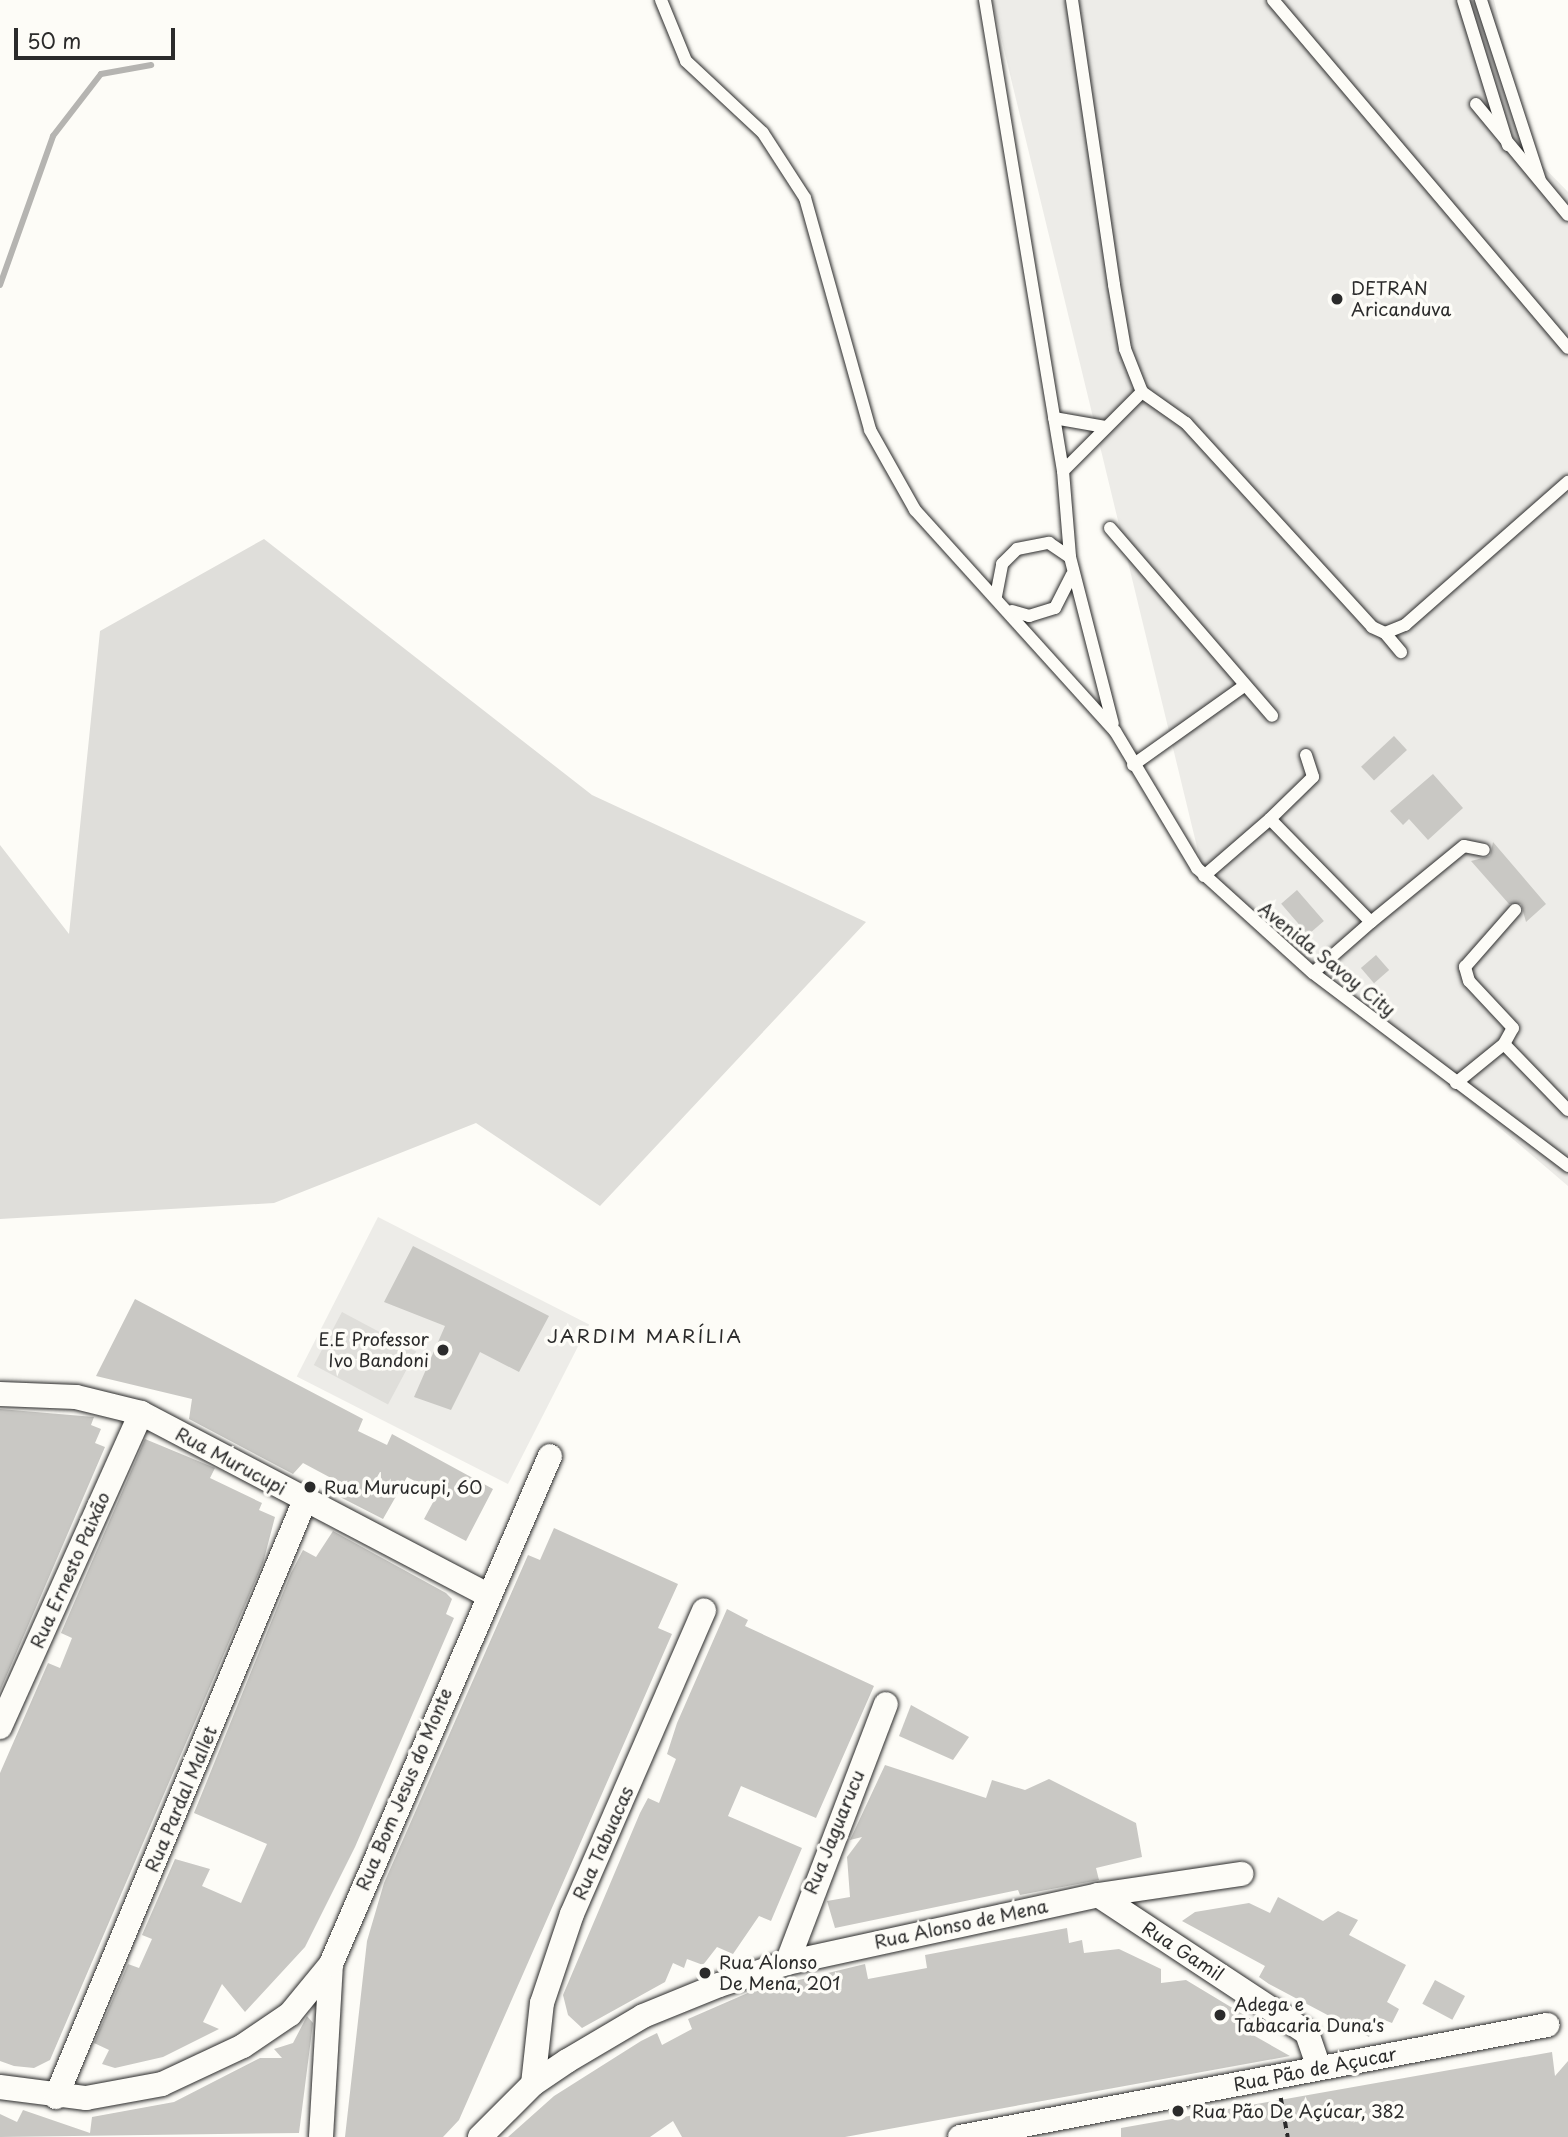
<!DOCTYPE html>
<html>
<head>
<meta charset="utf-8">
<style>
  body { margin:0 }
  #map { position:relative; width:1568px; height:2137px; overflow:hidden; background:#fdfcf7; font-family:"Playpen Sans",sans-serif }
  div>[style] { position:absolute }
  .built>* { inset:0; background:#edece8; transform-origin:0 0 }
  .green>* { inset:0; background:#dfdeda; transform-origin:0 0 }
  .stream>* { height:6px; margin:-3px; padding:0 3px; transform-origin:3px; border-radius:3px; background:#b5b4b1 }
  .building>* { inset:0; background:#c9c8c4; transform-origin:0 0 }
  .path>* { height:3.5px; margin-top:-1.75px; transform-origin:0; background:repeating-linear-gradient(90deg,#2b2b2b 0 7px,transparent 0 12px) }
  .roads { filter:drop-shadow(0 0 2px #2b2b2b) drop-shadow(0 0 2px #2b2b2b) }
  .service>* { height:12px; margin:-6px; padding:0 6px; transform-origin:6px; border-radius:6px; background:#fdfcf7 }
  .minor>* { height:24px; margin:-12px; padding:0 12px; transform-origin:12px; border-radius:12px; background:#fdfcf7 }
  .dots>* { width:19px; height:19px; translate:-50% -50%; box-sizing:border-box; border:4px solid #fdfcf7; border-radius:50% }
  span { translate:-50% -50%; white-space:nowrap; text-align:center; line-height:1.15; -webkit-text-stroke:7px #fdfcf7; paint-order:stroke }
  .poi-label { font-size:18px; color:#2b2b2b }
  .left { translate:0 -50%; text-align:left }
  .right { translate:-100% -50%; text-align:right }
  .street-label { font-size:18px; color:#2b2b2b }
  .neighbourhood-label { font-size:19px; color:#2b2b2b; letter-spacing:2px }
  .scale { position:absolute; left:14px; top:28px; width:161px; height:32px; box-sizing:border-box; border:4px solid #2b2b2b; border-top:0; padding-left:9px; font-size:21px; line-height:24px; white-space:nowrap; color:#2b2b2b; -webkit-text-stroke:5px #fdfcf7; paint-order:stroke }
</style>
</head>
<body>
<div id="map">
  <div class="built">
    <div style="clip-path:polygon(992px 0,1494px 0,1530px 153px,1568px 192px,1568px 1186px,1204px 876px)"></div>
    <div style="left:378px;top:1217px;width:237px;height:179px;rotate:27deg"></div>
  </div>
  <div class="green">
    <div style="clip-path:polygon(264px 539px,592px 795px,866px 922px,600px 1206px,476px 1123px,274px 1203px,0 1219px,0 845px,69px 934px,100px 631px)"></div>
    <div style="left:342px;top:1312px;width:84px;height:60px;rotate:28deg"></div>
  </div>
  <div class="stream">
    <div style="left:0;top:285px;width:158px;rotate:-70.4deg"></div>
    <div style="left:53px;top:136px;width:78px;rotate:-52.3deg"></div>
    <div style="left:101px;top:74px;width:51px;rotate:-10.2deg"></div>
  </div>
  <div class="building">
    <div style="left:1394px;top:736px;width:19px;height:45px;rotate:47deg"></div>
    <div style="clip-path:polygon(1433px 774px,1463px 808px,1428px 840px,1409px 819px,1403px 825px,1390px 811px)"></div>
    <div style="clip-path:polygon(1493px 842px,1546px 904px,1526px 922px,1521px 904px,1509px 904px,1471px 861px,1490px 856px)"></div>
    <div style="left:1297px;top:890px;width:41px;height:21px;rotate:49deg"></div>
    <div style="left:1376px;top:955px;width:20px;height:20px;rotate:49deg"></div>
    <div style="clip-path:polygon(413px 1246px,549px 1316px,519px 1372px,480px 1352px,451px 1410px,414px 1397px,445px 1326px,384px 1302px)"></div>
    <div style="clip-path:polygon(135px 1299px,363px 1419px,358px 1431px,387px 1445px,392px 1434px,493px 1489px,466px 1541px,424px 1519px,438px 1493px,407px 1477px,383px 1519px,340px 1497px,346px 1486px,303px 1463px,293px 1474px,189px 1419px,192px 1399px,96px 1376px)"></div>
    <div style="clip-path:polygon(0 1409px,94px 1417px,91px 1425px,101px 1429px,95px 1443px,105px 1447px,0 1691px)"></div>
    <div style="clip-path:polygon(145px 1439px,215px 1468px,210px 1478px,262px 1503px,259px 1510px,275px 1517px,263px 1563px,50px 2060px,34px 2068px,14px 2066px,0 2061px,0 1773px,48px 1663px,60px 1668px,72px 1638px,61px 1633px)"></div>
    <div style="clip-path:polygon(554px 1528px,678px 1584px,658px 1628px,672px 1634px,459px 2120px,443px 2137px,345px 2137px,367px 1941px,384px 1883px,528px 1555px,540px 1560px)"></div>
    <div style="clip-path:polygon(333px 1531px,446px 1593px,452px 1599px,446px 1614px,454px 1618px,355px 1847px,305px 1947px,245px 2012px,222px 1984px,203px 2022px,219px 2029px,163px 2057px,115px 2068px,102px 2064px,109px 2050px,94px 2043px,128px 1964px,139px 1968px,152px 1939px,142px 1935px,175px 1859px,210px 1869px,202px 1886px,241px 1903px,267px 1844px,194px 1813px,291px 1573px,303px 1550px,316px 1557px)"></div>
    <div style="clip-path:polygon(727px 1609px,748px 1620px,745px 1626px,874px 1686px,816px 1818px,741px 1786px,728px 1816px,802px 1848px,771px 1921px,759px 1916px,733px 1954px,717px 1947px,703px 1965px,687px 1959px,684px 1968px,673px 1963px,665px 1982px,582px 2028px,568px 2015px,563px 1995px,640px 1813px,648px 1798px,659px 1803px,676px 1759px,667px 1754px,677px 1723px)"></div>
    <div style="clip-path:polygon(911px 1705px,969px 1737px,953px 1760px,899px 1736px)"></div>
    <div style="clip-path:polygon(885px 1765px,986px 1798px,992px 1780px,1025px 1790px,1049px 1779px,1136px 1823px,1142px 1857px,1096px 1868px,1099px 1880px,1020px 1895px,1018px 1890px,835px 1928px,827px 1901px,850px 1897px,847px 1857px,862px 1837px,850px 1840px)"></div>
    <div style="clip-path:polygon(1278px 1897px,1323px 1921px,1338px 1911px,1358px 1920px,1349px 1935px,1406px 1965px,1387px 2002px,1399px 2009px,1392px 2023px,1379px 2018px,1369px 2037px,1269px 1984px,1259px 1977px,1265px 1966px,1182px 1921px,1195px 1912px,1249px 1903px,1270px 1913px)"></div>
    <div style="clip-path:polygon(1067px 1928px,1069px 1943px,1082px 1940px,1084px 1953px,1119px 1949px,1161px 1969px,1161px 1983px,1186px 1980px,1259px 2024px,1253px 2035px,1290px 2056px,845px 2137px,682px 2137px,673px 2121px,650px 2137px,508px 2137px,554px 2096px,641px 2041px,657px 2033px,662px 2045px,692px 2029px,688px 2019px,750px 1992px,865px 1964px,868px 1979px,927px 1968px,925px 1955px)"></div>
    <div style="left:1435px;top:1980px;width:34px;height:27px;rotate:28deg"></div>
    <div style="clip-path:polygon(307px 2016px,313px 2023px,299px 2133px,0 2137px,0 2114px,17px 2122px,23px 2110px,90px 2133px,92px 2117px,174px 2102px,260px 2058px,282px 2058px,274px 2049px,293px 2043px)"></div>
    <div style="clip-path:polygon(1552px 2052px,1555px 2076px,1568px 2061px,1568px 2137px,1121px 2137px,1121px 2128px)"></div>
  </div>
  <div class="path">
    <div style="left:1281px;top:2098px;width:40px;rotate:80deg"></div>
  </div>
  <div class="roads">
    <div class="service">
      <div style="left:661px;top:0;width:66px;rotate:67.7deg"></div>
      <div style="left:686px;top:61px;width:105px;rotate:43.1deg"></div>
      <div style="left:763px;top:133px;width:77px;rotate:57.1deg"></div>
      <div style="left:805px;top:198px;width:241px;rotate:74.3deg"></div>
      <div style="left:870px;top:430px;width:92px;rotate:60.6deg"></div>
      <div style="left:915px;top:510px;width:298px;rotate:47.9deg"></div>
      <div style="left:1115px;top:731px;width:160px;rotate:59.1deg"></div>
      <div style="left:1197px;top:868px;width:156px;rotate:42.2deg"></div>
      <div style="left:1313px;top:973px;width:320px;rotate:37.1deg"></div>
      <div style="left:985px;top:0;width:477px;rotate:80.6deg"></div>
      <div style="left:1063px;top:471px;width:86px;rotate:85.3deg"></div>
      <div style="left:1070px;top:557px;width:172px;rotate:75.6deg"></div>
      <div style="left:1072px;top:0;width:288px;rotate:81.6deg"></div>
      <div style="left:1114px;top:285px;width:65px;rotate:80.2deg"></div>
      <div style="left:1125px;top:349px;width:46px;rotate:68.4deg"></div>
      <div style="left:1142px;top:392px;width:54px;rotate:35.2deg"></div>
      <div style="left:1186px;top:423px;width:276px;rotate:47.6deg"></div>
      <div style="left:1372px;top:627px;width:14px;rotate:25deg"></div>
      <div style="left:1385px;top:633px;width:22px;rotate:-22deg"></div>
      <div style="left:1405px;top:625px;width:217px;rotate:-41.3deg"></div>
      <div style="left:1273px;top:0;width:456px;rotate:49.7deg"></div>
      <div style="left:1463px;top:0;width:152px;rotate:72.8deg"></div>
      <div style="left:1481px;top:0;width:189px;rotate:71.9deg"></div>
      <div style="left:1476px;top:104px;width:144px;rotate:50.3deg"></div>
      <div style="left:1054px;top:418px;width:52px;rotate:10deg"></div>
      <div style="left:1063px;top:471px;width:112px;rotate:-45deg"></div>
      <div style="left:1110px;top:528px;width:248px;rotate:49.2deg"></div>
      <div style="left:996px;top:596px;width:33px;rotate:-79deg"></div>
      <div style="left:1002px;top:564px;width:21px;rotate:-45deg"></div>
      <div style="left:1017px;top:549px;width:33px;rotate:-11deg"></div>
      <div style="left:1049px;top:543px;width:25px;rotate:34deg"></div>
      <div style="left:1012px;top:611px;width:18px;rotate:16deg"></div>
      <div style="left:1029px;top:616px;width:27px;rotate:-17deg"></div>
      <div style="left:1055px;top:608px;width:37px;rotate:-63deg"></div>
      <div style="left:1385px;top:633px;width:25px;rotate:50deg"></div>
      <div style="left:1306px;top:755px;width:23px;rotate:72deg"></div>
      <div style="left:1313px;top:777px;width:60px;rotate:135.7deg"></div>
      <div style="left:1270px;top:819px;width:144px;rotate:45.6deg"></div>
      <div style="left:1371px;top:922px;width:77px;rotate:138.7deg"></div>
      <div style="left:1133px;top:765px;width:136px;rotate:-35.4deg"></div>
      <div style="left:1204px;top:876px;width:87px;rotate:-40.8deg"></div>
      <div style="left:1371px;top:922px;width:120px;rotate:-39.3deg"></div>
      <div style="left:1464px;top:846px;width:20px;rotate:11deg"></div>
      <div style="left:1504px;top:1044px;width:18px;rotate:-61deg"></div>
      <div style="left:1513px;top:1028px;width:64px;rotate:-133.1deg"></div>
      <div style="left:1469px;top:981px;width:15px;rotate:-106deg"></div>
      <div style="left:1465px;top:967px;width:76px;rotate:-48.7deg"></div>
      <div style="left:1456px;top:1083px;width:62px;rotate:-39.1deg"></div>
      <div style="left:1504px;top:1044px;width:92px;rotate:45.9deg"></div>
    </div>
    <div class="minor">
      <div style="left:0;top:1394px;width:76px;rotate:2.3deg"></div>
      <div style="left:76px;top:1397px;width:67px;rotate:13.8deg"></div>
      <div style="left:141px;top:1413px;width:390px;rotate:27.7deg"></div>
      <div style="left:0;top:1727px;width:344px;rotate:-65.8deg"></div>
      <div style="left:1098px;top:1895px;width:250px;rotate:33.4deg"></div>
      <div style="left:1307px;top:2033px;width:37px;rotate:71deg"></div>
      <div style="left:787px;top:1963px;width:277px;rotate:-69.1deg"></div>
      <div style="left:533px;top:2084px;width:81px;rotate:-83.7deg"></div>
      <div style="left:542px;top:2003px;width:94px;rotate:-71.4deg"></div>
      <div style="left:572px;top:1914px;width:331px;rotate:-66.5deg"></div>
      <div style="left:0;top:2087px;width:87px;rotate:7.3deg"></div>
      <div style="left:86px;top:2098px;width:77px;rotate:-10.4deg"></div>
      <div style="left:162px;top:2084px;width:89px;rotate:-25.1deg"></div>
      <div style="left:243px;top:2046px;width:57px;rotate:-34.2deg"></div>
      <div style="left:290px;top:2014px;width:65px;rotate:-50.6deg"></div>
      <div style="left:56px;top:2097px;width:647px;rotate:-67.36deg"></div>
      <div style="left:321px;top:2137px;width:173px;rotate:-86.7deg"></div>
      <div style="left:331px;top:1964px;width:553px;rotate:-66.68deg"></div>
      <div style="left:480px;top:2137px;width:75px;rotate:-45deg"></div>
      <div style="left:533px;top:2084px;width:41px;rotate:-34.1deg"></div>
      <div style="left:567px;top:2061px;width:88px;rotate:-30.6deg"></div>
      <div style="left:643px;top:2016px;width:82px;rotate:-22.2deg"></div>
      <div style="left:719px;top:1985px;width:71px;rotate:-17.9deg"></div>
      <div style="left:787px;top:1963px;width:318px;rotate:-12.3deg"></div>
      <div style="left:1098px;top:1895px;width:145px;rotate:-8.4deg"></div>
      <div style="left:960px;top:2137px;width:598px;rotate:-10.8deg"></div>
    </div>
  </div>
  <div class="dots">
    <div style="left:1337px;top:299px;background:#2b2b2b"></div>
    <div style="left:443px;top:1350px;background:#2b2b2b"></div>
    <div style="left:310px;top:1487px;background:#2b2b2b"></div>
    <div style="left:705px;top:1973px;background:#2b2b2b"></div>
    <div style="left:1220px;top:2015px;background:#2b2b2b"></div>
    <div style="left:1178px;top:2111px;background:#2b2b2b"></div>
  </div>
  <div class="poi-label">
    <span class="left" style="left:1351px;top:299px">DETRAN<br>Aricanduva</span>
    <span class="right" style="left:429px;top:1350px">E.E Professor<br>Ivo Bandoni</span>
    <span class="left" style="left:324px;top:1487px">Rua Murucupi, 60</span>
    <span class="left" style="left:719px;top:1973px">Rua Alonso<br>De Mena, 201</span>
    <span class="left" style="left:1234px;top:2015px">Adega e<br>Tabacaria Duna's</span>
    <span class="left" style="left:1192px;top:2111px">Rua Pão De Açúcar, 382</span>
  </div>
  <div class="street-label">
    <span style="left:1327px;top:959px;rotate:39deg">Avenida Savoy City</span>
    <span style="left:231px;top:1461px;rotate:28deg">Rua Murucupi</span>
    <span style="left:70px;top:1570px;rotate:-66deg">Rua Ernesto Paixão</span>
    <span style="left:404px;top:1789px;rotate:-67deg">Rua Bom Jesus do Monte</span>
    <span style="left:181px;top:1799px;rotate:-67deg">Rua Pardal Mallet</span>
    <span style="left:834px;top:1832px;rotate:-68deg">Rua Jaguarucu</span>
    <span style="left:603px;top:1843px;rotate:-66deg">Rua Tabuacas</span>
    <span style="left:961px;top:1924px;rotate:-12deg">Rua Alonso de Mena</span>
    <span style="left:1183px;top:1951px;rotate:33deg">Rua Gamil</span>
    <span style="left:1315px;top:2069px;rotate:-11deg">Rua Pão de Açucar</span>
  </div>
  <div class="neighbourhood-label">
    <span style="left:645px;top:1336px">JARDIM MARÍLIA</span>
  </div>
  <div class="scale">50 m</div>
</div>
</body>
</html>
